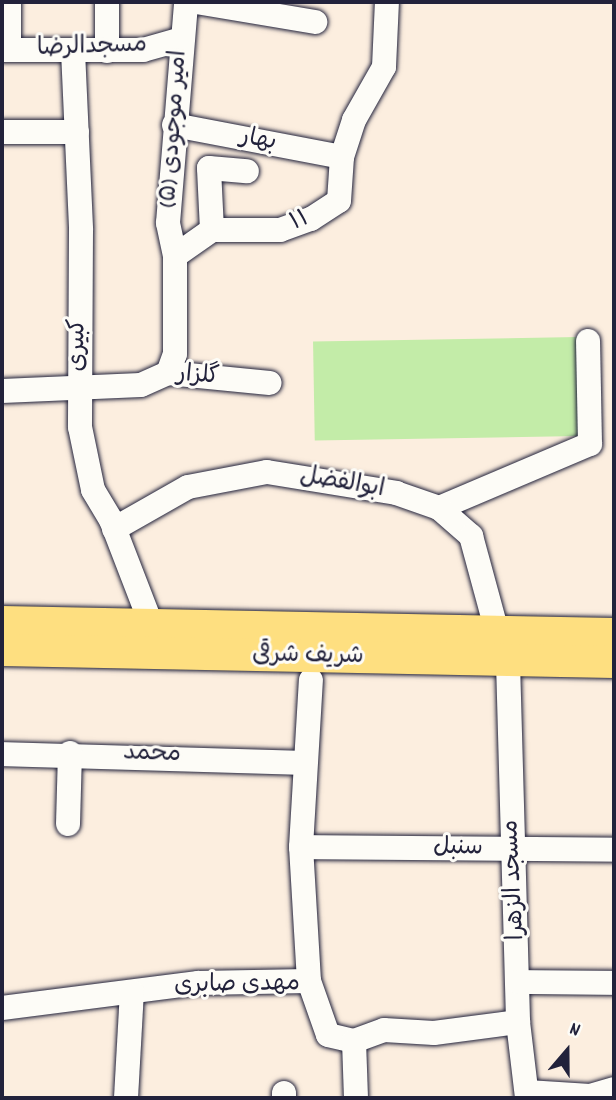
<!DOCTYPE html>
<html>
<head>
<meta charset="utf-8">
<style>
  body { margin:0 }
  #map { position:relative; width:616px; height:1100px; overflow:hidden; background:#fceedf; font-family:Dekko,"Playpen Sans Arabic",sans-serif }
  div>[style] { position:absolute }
  .green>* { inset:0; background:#c3eca8; transform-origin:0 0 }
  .roads { filter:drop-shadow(0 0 2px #22223b) drop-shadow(0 0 2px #22223b) }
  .minor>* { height:24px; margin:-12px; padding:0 12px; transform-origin:12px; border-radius:12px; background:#fdfcf7 }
  .major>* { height:32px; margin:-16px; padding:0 16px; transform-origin:16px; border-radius:16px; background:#fedf80 }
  span { translate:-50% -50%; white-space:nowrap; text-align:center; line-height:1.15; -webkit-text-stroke:6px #fdfcf7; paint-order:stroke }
  .street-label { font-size:24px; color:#22223b }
  .frame { position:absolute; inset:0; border:4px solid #22223b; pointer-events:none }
  .north { position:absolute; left:532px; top:1016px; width:70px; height:70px; -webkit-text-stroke:5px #fdfcf7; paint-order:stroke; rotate:20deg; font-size:19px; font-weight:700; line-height:28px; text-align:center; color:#22223b }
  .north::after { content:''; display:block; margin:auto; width:24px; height:32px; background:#22223b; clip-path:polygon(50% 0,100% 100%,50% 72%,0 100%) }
</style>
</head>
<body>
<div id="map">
  <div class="green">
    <div style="left:578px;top:337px;width:99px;height:265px;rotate:89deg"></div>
  </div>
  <div class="roads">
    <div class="minor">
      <div style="left:9px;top:2px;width:48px;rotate:90deg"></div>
      <div style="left:196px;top:2px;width:121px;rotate:9.5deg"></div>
      <div style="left:2px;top:50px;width:141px"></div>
      <div style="left:143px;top:50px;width:41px;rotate:-15.8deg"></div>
      <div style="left:73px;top:51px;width:179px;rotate:87.4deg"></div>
      <div style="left:81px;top:230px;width:197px;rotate:90.3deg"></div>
      <div style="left:80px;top:427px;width:64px;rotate:78.3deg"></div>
      <div style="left:93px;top:490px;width:35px;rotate:59deg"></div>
      <div style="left:111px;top:520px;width:114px;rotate:68.9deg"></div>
      <div style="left:107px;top:51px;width:49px;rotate:-90deg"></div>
      <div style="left:174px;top:125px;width:171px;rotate:10.8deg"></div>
      <div style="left:2px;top:132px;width:75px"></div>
      <div style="left:212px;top:230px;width:62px;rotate:-92.8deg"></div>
      <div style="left:209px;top:168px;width:38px;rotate:5deg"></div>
      <div style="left:175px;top:256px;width:34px;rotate:-102deg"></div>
      <div style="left:168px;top:223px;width:222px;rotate:-85.3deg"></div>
      <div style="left:168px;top:373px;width:20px;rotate:-70deg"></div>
      <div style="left:175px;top:354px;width:98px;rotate:-90deg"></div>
      <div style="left:175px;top:256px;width:45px;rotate:-35.1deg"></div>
      <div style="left:212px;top:230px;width:68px"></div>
      <div style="left:280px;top:230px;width:33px;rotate:-20deg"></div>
      <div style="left:311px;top:219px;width:33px;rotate:-33deg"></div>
      <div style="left:339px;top:201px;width:44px;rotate:-86.1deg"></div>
      <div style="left:342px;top:157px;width:39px;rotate:-72deg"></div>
      <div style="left:354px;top:120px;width:61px;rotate:-60.5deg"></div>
      <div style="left:384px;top:67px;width:65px;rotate:-87.4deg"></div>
      <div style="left:2px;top:391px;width:139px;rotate:-2.5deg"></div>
      <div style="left:141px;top:385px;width:30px;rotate:-24deg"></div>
      <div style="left:168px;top:373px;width:102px;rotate:5.6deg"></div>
      <div style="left:439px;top:508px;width:164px;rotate:-23deg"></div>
      <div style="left:590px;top:444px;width:103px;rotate:-91.1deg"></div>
      <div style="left:114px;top:529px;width:85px;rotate:-29.6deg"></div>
      <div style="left:188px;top:487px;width:80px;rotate:-10.8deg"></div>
      <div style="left:267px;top:472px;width:131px;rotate:9.2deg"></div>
      <div style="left:396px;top:493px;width:46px;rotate:19.2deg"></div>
      <div style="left:439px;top:508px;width:43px;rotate:41.2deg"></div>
      <div style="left:471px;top:536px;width:99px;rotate:74.8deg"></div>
      <div style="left:508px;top:662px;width:360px;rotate:88.4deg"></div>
      <div style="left:518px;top:1022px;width:77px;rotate:83.2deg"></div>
      <div style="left:2px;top:754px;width:301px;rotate:1.7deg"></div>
      <div style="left:68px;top:824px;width:71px;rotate:-88.4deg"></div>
      <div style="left:301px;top:847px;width:313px;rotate:0.5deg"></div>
      <div style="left:309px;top:981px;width:134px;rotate:-93.4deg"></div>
      <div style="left:301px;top:847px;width:167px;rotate:-86.6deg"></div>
      <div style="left:519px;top:982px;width:94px;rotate:0.6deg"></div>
      <div style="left:2px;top:1008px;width:198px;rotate:-7.3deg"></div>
      <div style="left:198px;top:983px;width:111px;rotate:-1deg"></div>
      <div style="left:309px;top:981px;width:57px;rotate:70.6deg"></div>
      <div style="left:328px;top:1035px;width:27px;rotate:13deg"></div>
      <div style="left:354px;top:1041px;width:32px;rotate:-20deg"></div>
      <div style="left:384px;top:1030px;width:50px;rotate:3.4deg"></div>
      <div style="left:434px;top:1033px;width:85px;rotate:-7.5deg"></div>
      <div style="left:354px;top:1041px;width:57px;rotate:88deg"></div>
      <div style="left:527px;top:1092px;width:63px;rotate:3.6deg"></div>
      <div style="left:590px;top:1096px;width:25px;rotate:-16deg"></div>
      <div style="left:284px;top:1093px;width:5px;rotate:90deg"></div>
      <div style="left:126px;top:1098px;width:106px;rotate:-86.8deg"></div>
    </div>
    <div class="major">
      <div style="left:2px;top:622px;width:612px;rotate:1.12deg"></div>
      <div style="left:2px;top:650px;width:612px;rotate:1.12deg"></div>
    </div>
  </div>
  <div class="street-label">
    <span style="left:92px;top:48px;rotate:-2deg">مسجدالرضا</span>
    <span style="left:175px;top:129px;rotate:-86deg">امیر موجودی (۵)</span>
    <span style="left:258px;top:141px;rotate:11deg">بهار</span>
    <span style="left:300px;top:222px;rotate:-23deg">۱۱</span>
    <span style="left:79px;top:345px;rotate:-89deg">کبیری</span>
    <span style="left:198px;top:377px;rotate:4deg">گلزار</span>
    <span style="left:342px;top:484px;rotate:10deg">ابوالفضل</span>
    <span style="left:308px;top:657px;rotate:1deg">شریف شرقی</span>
    <span style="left:152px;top:755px;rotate:2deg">محمد</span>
    <span style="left:458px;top:849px;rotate:1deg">سنبل</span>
    <span style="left:515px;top:880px;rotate:-93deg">مسجد الزهرا</span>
    <span style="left:237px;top:986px;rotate:-1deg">مهدی صابری</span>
  </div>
  <div class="frame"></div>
  <div class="north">N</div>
</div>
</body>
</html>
